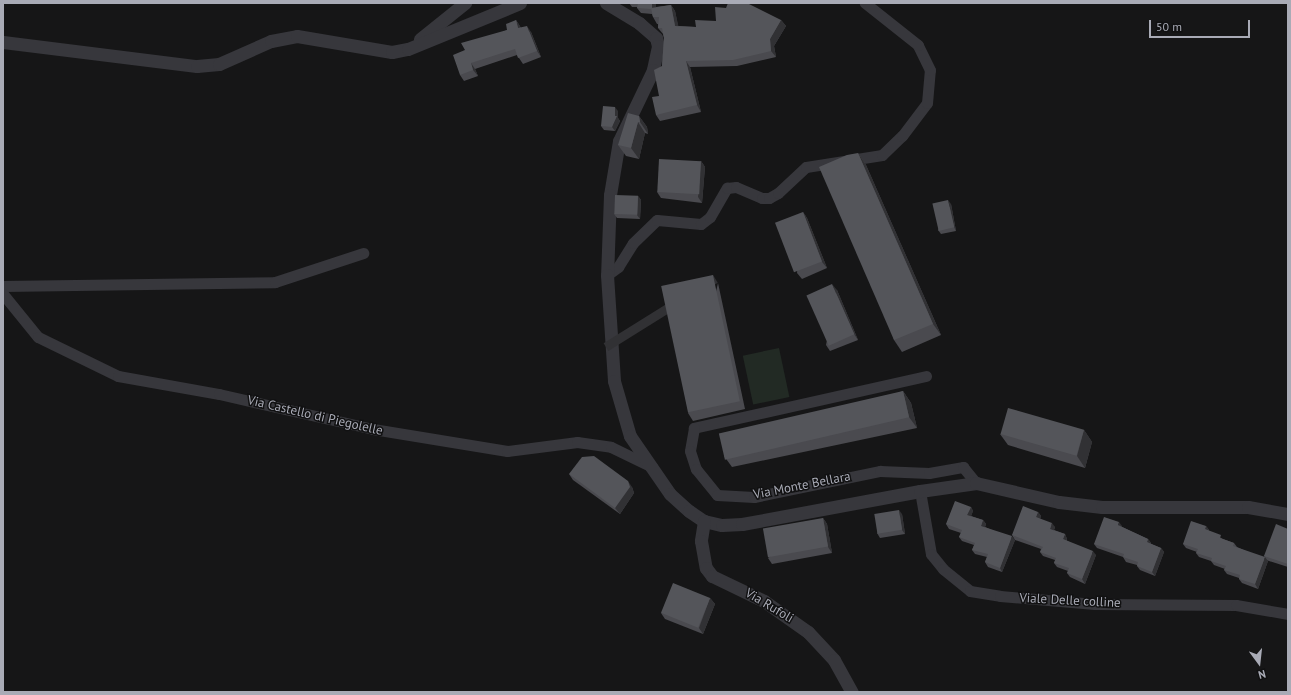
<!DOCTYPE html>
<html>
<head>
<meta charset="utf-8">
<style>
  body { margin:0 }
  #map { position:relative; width:1291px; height:695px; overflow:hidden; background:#161617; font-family:"PT Sans",sans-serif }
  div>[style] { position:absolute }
  .green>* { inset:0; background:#222a24; transform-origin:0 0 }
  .minor>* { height:11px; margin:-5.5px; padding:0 5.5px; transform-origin:5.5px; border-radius:5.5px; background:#37373c }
  .tertiary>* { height:13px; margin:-6.5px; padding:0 6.5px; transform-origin:6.5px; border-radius:6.5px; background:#37373c }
  .wall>* { inset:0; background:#4a4a4f }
  .shaded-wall>* { inset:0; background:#313134; transform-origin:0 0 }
  .building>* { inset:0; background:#54555a; transform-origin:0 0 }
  span { translate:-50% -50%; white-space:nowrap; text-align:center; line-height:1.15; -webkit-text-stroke:3px #111112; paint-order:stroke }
  .street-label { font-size:13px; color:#a9abb6 }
  .frame { position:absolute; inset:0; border:4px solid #a9abb6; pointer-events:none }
  .north { position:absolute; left:1239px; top:643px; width:40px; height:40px; -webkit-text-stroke:3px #111112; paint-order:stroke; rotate:165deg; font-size:11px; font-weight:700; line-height:16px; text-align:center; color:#a9abb6 }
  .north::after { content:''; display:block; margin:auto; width:14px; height:18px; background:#a9abb6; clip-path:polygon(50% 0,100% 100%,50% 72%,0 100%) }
  .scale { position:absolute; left:1149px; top:20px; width:101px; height:18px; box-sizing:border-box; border:2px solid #a9abb6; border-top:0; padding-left:5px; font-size:12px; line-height:14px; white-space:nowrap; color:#a9abb6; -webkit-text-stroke:3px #111112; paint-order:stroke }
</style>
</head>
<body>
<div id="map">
  <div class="green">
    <div style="left:779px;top:348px;width:50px;height:37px;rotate:78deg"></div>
  </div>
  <div class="minor">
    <div style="left:607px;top:275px;width:14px;rotate:-36deg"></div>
    <div style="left:618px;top:267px;width:28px;rotate:-58deg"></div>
    <div style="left:633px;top:243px;width:33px;rotate:-44deg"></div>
    <div style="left:657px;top:220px;width:44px;rotate:5.2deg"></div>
    <div style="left:701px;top:224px;width:11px;rotate:-38deg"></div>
    <div style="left:710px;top:217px;width:34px;rotate:-60deg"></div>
    <div style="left:727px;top:188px;width:9px;rotate:-6deg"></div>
    <div style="left:736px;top:187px;width:28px;rotate:23deg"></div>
    <div style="left:762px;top:198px;width:7px"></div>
    <div style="left:769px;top:198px;width:10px;rotate:-29deg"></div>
    <div style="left:778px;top:193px;width:38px;rotate:-43deg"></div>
    <div style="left:806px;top:167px;width:77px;rotate:-9deg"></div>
    <div style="left:882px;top:155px;width:28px;rotate:-44deg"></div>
    <div style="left:902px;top:136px;width:41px;rotate:-52.9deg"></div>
    <div style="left:927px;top:103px;width:33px;rotate:-85deg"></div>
    <div style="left:930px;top:70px;width:28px;rotate:-116deg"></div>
    <div style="left:918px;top:45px;width:68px;rotate:-141.6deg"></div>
    <div style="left:3px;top:286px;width:272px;rotate:-0.8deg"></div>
    <div style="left:275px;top:282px;width:93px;rotate:-18.2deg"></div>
    <div style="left:3px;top:294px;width:55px;rotate:50.9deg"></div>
    <div style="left:38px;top:337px;width:89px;rotate:26deg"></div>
    <div style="left:118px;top:376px;width:103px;rotate:10.1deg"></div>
    <div style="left:219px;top:394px;width:158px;rotate:12.8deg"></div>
    <div style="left:373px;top:429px;width:136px;rotate:9.3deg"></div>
    <div style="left:507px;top:451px;width:71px;rotate:-7.3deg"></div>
    <div style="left:577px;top:442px;width:34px;rotate:8deg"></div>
    <div style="left:611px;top:447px;width:46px;rotate:26deg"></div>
    <div style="left:926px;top:376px;width:238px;rotate:167.4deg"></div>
    <div style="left:694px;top:428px;width:23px;rotate:100deg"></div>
    <div style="left:690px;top:451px;width:19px;rotate:72deg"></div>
    <div style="left:696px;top:469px;width:33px;rotate:51deg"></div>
    <div style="left:717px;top:495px;width:37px;rotate:3deg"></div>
    <div style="left:754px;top:497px;width:129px;rotate:-11.7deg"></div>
    <div style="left:880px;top:471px;width:49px;rotate:2.3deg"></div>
    <div style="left:929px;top:473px;width:35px;rotate:-10deg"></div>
    <div style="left:963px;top:467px;width:21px;rotate:51deg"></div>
    <div style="left:920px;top:491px;width:64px;rotate:80.1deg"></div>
    <div style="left:931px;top:554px;width:19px;rotate:51deg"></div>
    <div style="left:943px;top:569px;width:35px;rotate:39deg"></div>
    <div style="left:970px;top:591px;width:30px;rotate:9deg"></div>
    <div style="left:1000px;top:596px;width:95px;rotate:4.8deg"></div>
    <div style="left:1095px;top:604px;width:141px;rotate:0.4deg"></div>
    <div style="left:1236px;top:605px;width:53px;rotate:9.8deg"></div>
  </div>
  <div class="tertiary">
    <div style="left:606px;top:3px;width:39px;rotate:31deg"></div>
    <div style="left:639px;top:23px;width:23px;rotate:41deg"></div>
    <div style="left:656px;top:38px;width:8px;rotate:76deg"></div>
    <div style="left:658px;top:46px;width:25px;rotate:102deg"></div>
    <div style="left:653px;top:70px;width:79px;rotate:115.6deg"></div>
    <div style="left:619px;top:141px;width:55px;rotate:99.5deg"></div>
    <div style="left:610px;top:195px;width:80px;rotate:92.1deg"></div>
    <div style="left:607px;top:275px;width:106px;rotate:86.2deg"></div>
    <div style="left:614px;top:381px;width:57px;rotate:73.8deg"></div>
    <div style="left:630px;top:436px;width:70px;rotate:55.4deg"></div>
    <div style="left:670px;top:494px;width:25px;rotate:42deg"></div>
    <div style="left:689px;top:511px;width:18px;rotate:34deg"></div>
    <div style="left:704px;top:521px;width:18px;rotate:13deg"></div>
    <div style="left:722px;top:525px;width:20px;rotate:-3deg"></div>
    <div style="left:742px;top:524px;width:181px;rotate:-10.5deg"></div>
    <div style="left:920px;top:491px;width:57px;rotate:-8.1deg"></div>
    <div style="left:976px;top:483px;width:85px;rotate:12.9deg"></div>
    <div style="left:1059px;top:502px;width:43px;rotate:6.6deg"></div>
    <div style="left:1102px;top:507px;width:146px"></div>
    <div style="left:1248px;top:507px;width:41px;rotate:9.9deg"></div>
    <div style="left:420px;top:39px;width:58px;rotate:-38.7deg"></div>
    <div style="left:3px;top:42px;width:195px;rotate:7.1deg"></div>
    <div style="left:197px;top:66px;width:22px;rotate:-5deg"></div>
    <div style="left:219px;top:64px;width:57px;rotate:-23.9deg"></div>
    <div style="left:271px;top:41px;width:26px;rotate:-11deg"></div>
    <div style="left:297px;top:36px;width:96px;rotate:9.6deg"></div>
    <div style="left:392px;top:52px;width:16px;rotate:-11deg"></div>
    <div style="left:408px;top:49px;width:121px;rotate:-22.3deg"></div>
    <div style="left:704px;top:521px;width:20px;rotate:99deg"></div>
    <div style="left:701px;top:541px;width:27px;rotate:80deg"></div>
    <div style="left:706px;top:568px;width:10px;rotate:53deg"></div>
    <div style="left:712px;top:576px;width:58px;rotate:25.7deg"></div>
    <div style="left:764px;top:601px;width:54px;rotate:35.2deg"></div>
    <div style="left:808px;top:632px;width:38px;rotate:47deg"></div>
    <div style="left:834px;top:660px;width:37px;rotate:61deg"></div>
  </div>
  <div class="wall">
    <div style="clip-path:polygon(629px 3px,656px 3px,656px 7px,671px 5px,675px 11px,678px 26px,696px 27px,716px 21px,781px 20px,786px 26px,774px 46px,776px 57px,737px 66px,690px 67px,701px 112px,660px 121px,656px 115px,659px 96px,662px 66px,664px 38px,663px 34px,658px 28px,658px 24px,657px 24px,653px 17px,652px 14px,641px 13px,637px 8px,637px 7px,632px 7px)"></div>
    <div style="clip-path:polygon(516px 20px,521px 28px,531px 32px,541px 57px,523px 64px,517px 55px,475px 69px,478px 76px,464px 81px,460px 75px,465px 50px,507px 30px)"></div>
    <div style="clip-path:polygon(618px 111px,618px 118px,620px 121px,615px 131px,604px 130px,601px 126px)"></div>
    <div style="clip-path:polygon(639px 116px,647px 127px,648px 134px,645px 133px,639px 159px,626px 156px,618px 145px)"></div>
    <div style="clip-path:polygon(858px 153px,866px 165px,941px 335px,902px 352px,894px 340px)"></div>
    <div style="clip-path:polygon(701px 161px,705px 167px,702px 203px,661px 198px,657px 192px)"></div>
    <div style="clip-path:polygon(638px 196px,641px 200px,640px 219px,617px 218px,614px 214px)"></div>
    <div style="clip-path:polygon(951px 204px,956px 231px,941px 234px,938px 230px)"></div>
    <div style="clip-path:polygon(803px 212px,807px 218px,827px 268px,802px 279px,797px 273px)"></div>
    <div style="clip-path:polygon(718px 283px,745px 409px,693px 421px,688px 413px)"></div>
    <div style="clip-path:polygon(837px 290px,858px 340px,830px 351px,826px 345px)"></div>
    <div style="clip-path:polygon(903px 391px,911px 403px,917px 428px,732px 467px,724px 456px)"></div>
    <div style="clip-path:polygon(1084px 430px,1092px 442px,1085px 468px,1008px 445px,1000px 434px)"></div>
    <div style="clip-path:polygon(569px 474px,632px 487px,634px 493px,620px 514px,573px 480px)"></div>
    <div style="clip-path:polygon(971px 507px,973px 511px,971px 516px,983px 520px,986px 524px,985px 527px,1015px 540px,1002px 572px,988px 567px,985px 562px,987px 557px,975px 554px,972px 550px,974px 545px,962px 541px,959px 537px,961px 533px,949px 529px,946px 524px)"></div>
    <div style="clip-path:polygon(1038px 512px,1041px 516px,1040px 519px,1055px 527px,1054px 530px,1065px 534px,1067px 539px,1067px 541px,1096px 555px,1085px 584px,1070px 577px,1067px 573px,1068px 571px,1057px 567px,1054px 563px,1055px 560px,1043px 556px,1040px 552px,1041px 549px,1015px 540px,1012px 535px)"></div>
    <div style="clip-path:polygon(902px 514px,905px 534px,880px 538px,877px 533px)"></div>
    <div style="clip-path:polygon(823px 518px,827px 524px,832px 553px,772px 564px,768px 558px)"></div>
    <div style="clip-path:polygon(1122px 526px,1122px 527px,1148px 539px,1151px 543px,1151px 544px,1161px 548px,1164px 552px,1155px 576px,1140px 570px,1137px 566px,1137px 565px,1126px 562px,1123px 557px,1097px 548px,1094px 544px)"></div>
    <div style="clip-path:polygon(1206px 526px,1209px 530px,1209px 531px,1223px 539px,1234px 543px,1237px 547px,1268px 561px,1258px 589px,1242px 583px,1239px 579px,1239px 578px,1227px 574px,1224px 570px,1225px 569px,1214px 565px,1211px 561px,1199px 557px,1196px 553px,1197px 552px,1186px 548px,1183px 544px)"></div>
    <div style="clip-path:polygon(1288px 529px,1288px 567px,1266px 560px,1264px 556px)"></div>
    <div style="clip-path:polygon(710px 598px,715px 604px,703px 634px,665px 619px,661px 613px)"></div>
  </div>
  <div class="shaded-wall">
    <div style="clip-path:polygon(652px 3px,656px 3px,656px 14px,652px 9px)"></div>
    <div style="clip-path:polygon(671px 5px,675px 11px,680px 33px,675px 26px)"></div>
    <div style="clip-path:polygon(516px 20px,520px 26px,522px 34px,518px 28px)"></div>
    <div style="clip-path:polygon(781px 20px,786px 26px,774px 46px,776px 57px,771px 51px,770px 39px)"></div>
    <div style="clip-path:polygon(527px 26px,531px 32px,541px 57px,537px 51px)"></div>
    <div style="clip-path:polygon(686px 61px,690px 67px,701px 112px,697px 105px)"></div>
    <div style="clip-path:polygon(471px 63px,475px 69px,478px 76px,473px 70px)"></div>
    <div style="clip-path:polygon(615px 107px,618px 111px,618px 118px,620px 121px,615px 131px,612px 127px,615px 116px)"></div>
    <div style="clip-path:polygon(639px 116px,647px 127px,648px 134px,640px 122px)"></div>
    <div style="clip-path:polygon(638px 122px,645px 133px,639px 159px,631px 148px)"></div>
    <div style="clip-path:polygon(858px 153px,866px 165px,941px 335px,933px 324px)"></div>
    <div style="clip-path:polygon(701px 161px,705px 167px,702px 203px,698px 197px)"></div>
    <div style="clip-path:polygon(638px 196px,641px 200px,640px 219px,637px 215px)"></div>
    <div style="clip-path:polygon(948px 200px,951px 204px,956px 231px,954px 227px)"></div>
    <div style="clip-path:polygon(803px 212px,807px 218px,827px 268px,822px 262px)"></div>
    <div style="left:713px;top:275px;width:9px;height:129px;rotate:58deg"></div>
    <div style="clip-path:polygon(832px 284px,837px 290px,858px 340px,854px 334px)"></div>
    <div style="clip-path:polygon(903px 391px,911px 403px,917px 428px,909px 417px)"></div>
    <div style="clip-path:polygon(1084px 430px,1092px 442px,1085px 468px,1077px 456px)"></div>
    <div style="clip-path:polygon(628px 481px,632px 487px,634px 493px,620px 514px,615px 508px)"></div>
    <div style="clip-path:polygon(971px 507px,973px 511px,970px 519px,967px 515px)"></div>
    <div style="clip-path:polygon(899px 510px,902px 514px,905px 534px,902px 530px)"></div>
    <div style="clip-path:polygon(1038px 512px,1041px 516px,1039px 522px,1036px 517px)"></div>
    <div style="clip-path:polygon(823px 518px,827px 524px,832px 553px,828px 547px)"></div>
    <div style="clip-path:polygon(983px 520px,986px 524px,984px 530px,981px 526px)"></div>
    <div style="clip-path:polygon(1119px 522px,1122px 526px,1121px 529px,1118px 525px)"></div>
    <div style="clip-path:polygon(1052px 523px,1055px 527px,1053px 533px,1050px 529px)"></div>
    <div style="clip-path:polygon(1206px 526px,1209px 530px,1208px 533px,1205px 529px)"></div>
    <div style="clip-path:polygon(1065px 534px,1067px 539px,1066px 543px,1063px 539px)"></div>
    <div style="clip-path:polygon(1012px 536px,1015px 540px,1002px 572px,1000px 568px)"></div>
    <div style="clip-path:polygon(1148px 539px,1151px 543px,1149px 547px,1147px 542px)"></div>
    <div style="clip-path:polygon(1161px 548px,1164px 552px,1155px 576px,1152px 572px)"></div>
    <div style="clip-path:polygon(1093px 551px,1096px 555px,1085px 584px,1082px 579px)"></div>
    <div style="clip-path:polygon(1265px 557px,1268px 561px,1258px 589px,1255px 584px)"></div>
    <div style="clip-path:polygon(710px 598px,715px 604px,703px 634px,699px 628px)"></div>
  </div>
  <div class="building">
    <div style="clip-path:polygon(638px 3px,652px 3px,652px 8px,651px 8px,651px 9px,637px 8px)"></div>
    <div style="clip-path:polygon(728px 3px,747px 3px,781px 20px,770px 39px,771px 51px,733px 60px,686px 61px,697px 105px,656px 115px,652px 97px,659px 96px,654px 70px,662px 66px,664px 38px,662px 28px,658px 28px,659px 17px,653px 17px,651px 8px,671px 5px,675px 26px,696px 27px,695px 20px,716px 21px,715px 7px,726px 8px)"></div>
    <div style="clip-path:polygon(516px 20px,518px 28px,527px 26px,537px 51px,518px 58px,515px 49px,471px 63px,473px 70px,460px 75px,453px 55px,465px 50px,461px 43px,507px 30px,506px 24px)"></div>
    <div style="clip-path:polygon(603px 106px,615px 107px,615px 116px,617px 116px,612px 127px,601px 126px)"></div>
    <div style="clip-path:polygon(628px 113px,639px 116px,640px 122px,638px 122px,631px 148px,618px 145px)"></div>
    <div style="clip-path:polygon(858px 153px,933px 324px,894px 340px,819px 167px,847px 155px)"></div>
    <div style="left:659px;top:159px;width:42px;height:33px;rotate:3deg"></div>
    <div style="left:615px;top:195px;width:23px;height:19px;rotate:2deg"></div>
    <div style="left:948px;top:200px;width:28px;height:16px;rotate:77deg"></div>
    <div style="left:803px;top:212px;width:53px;height:30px;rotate:69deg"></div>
    <div style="left:713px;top:275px;width:129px;height:53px;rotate:78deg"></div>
    <div style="left:832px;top:284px;width:55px;height:28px;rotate:66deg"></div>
    <div style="left:903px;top:391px;width:27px;height:189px;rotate:77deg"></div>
    <div style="left:1008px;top:408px;width:79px;height:27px;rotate:16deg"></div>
    <div style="clip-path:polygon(594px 456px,628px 481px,630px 487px,615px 508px,569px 474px,582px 457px)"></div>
    <div style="clip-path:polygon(955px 501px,971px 507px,967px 515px,983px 520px,981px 526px,1012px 536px,1000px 568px,985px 562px,988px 554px,972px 550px,975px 543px,959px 537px,962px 530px,946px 524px)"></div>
    <div style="clip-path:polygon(1023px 506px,1038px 512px,1036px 517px,1052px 523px,1050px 529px,1065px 534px,1063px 539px,1093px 551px,1082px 579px,1067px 573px,1069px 568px,1054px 563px,1056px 558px,1040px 552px,1043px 547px,1012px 535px)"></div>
    <div style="left:899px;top:510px;width:20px;height:25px;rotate:81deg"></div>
    <div style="clip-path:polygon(1104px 517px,1119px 522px,1118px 525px,1148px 539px,1147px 542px,1161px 548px,1152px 572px,1137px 566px,1138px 562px,1123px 557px,1124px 554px,1094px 544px)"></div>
    <div style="left:823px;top:518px;width:29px;height:61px;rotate:80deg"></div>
    <div style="clip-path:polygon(1191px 521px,1206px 526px,1205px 529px,1221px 535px,1220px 538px,1234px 543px,1233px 546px,1265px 557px,1255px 584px,1239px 579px,1240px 575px,1224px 570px,1226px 566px,1211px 561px,1212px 558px,1196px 553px,1198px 549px,1183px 544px)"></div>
    <div style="clip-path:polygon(1276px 524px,1288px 529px,1288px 564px,1264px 556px)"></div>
    <div style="left:673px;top:583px;width:40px;height:32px;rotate:22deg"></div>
  </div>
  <div class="street-label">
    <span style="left:315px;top:416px;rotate:13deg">Via Castello di Piegolelle</span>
    <span style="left:802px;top:486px;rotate:-11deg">Via Monte Bellara</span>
    <span style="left:1070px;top:601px;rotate:3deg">Viale Delle colline</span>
    <span style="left:769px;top:606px;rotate:31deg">Via Rufoli</span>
  </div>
  <div class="frame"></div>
  <div class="north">N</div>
  <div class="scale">50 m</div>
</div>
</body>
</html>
